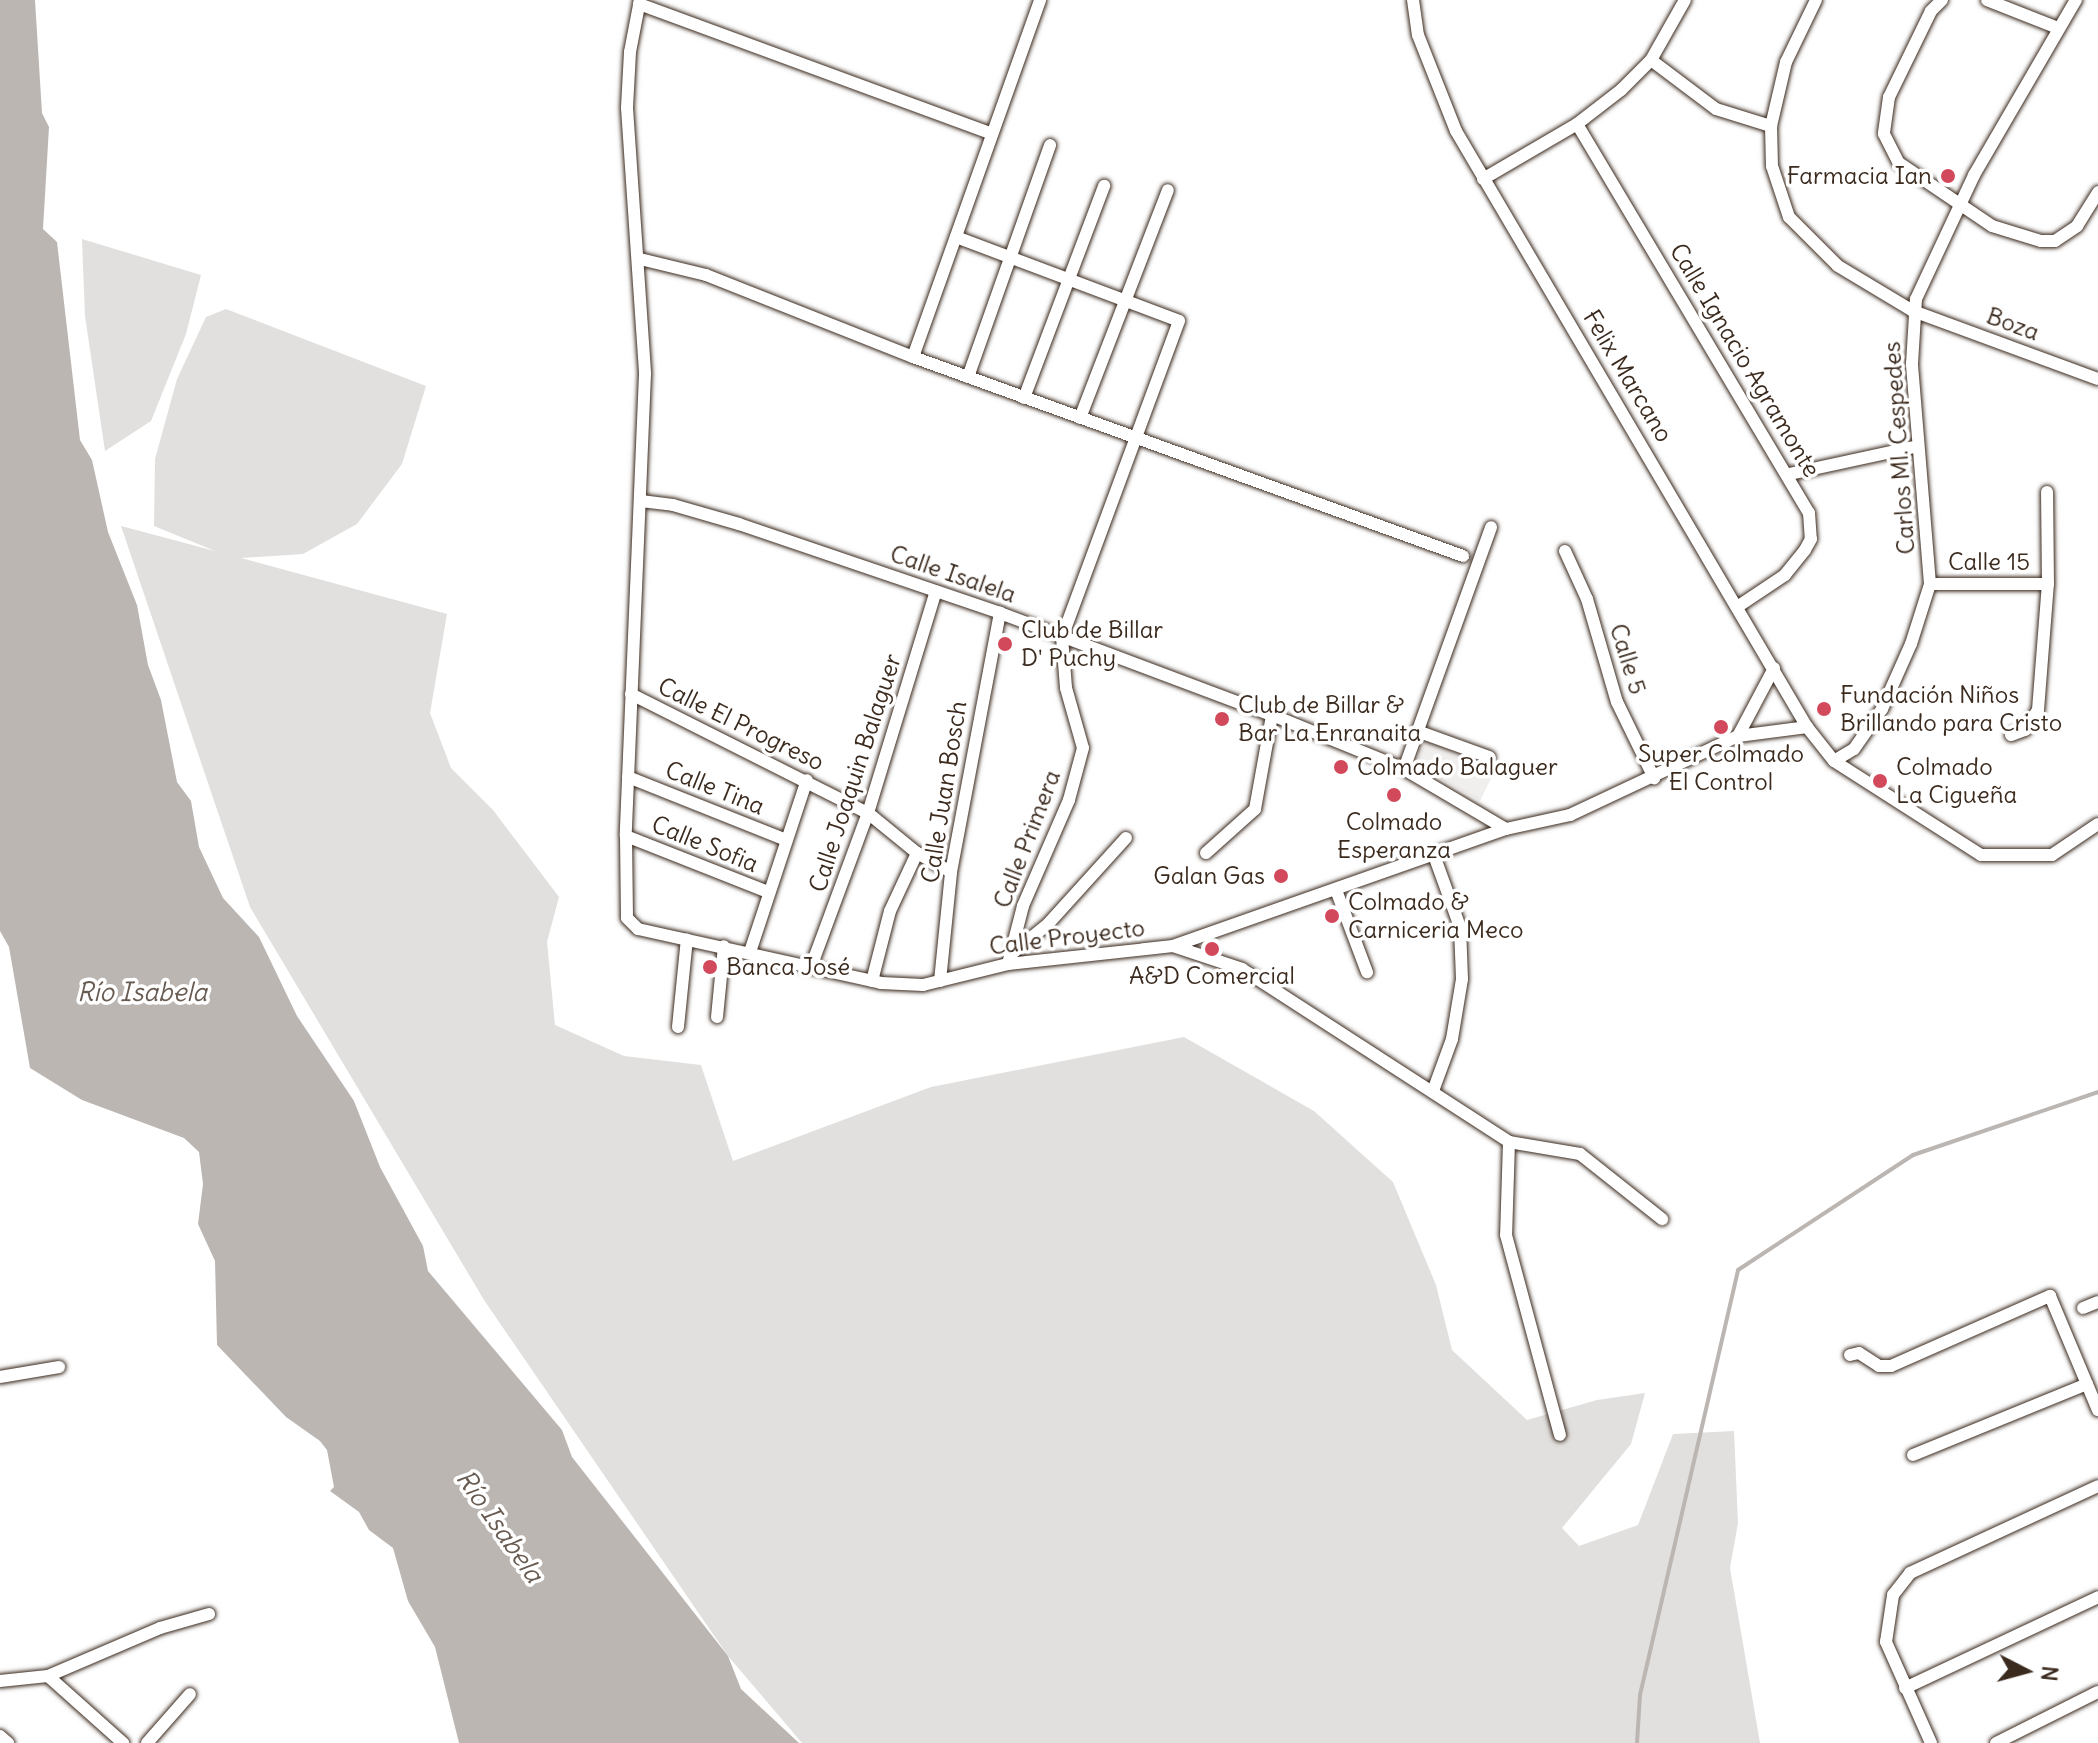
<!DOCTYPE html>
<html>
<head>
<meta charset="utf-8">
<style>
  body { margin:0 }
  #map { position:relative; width:2098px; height:1743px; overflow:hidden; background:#fff; font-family:Delius,sans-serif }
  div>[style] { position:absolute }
  .built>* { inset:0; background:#f1efee }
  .green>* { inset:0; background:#e2e0de }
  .water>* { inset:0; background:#bcb6b3 }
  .stream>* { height:4px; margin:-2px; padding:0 2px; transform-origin:2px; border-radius:2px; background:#bcb6b3 }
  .roads { filter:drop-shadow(0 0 2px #3b2a1e) drop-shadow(0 0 2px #3b2a1e) }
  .minor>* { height:12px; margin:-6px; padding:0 6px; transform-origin:6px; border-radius:6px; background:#fff }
  .dots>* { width:22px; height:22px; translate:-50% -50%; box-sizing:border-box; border:4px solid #fff; border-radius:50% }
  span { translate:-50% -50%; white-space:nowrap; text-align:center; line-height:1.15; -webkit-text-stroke:7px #fff; paint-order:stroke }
  .poi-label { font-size:24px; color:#3b2a1e }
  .right { translate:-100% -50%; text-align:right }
  .left { translate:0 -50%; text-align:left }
  .street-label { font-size:24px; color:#3b2a1e }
  .water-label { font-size:26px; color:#685b52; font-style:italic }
  .north { position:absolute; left:1986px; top:1631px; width:80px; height:80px; -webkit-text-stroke:6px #fff; paint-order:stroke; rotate:96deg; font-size:22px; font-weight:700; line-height:32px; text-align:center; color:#3b2a1e }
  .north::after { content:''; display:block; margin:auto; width:28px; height:36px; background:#3b2a1e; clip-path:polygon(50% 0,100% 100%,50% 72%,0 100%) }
</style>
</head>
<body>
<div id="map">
  <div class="built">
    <div style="clip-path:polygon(1422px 739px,1496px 768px,1480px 801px,1426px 771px,1417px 760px)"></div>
  </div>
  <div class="green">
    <div style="clip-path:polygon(82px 239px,201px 275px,186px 334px,151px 421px,105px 451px,85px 316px)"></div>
    <div style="clip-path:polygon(226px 309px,426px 386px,402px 464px,357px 524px,303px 554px,241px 558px,447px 614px,430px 713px,451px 768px,493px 810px,559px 897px,547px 942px,555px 1025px,624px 1056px,701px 1065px,733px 1161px,931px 1087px,1184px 1037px,1314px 1111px,1393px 1182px,1436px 1285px,1452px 1350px,1527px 1420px,1597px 1400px,1645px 1393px,1631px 1444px,1562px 1528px,1579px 1546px,1638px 1525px,1673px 1434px,1734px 1431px,1738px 1523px,1730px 1568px,1760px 1743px,802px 1743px,728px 1656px,484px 1300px,250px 907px,121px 526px,215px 551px,154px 526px,155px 459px,177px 379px,206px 317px)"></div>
  </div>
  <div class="water">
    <div style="clip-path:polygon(0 0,35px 0,42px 113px,49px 127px,43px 229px,57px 242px,80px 440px,92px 460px,108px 532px,137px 605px,148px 665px,161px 700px,177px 782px,191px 801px,199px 847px,223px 898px,259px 937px,297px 1016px,354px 1101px,380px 1167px,423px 1246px,428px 1271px,562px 1430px,572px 1457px,728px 1656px,741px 1689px,799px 1743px,459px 1743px,435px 1647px,408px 1601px,393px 1548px,369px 1530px,359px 1512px,330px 1491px,334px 1487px,327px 1450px,320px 1441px,286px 1417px,217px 1345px,215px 1261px,198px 1224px,203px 1184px,199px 1152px,184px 1138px,82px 1100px,30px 1068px,9px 947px,0 931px)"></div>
  </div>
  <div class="stream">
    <div style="left:1637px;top:1743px;width:48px;rotate:-86.4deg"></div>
    <div style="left:1640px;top:1695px;width:436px;rotate:-77deg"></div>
    <div style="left:1738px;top:1270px;width:209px;rotate:-33.3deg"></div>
    <div style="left:1913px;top:1155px;width:195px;rotate:-18.8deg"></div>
  </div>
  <div class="roads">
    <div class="minor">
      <div style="left:640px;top:0;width:53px;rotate:100.9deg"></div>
      <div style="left:630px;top:52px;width:56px;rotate:93.1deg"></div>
      <div style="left:627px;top:108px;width:267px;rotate:86.1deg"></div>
      <div style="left:645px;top:374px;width:462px;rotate:92.4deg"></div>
      <div style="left:626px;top:836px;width:82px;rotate:89.3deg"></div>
      <div style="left:627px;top:918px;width:16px;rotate:45deg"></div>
      <div style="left:638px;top:929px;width:249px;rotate:12.5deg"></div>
      <div style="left:881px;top:983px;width:42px;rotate:2.7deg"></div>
      <div style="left:923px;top:985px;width:88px;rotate:-13.9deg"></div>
      <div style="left:1008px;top:964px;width:166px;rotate:-6.2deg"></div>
      <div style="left:1173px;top:946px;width:353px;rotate:-19.4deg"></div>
      <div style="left:1506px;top:829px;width:66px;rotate:-12.3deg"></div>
      <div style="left:1570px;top:815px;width:186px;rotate:-25.2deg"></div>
      <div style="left:1738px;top:736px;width:70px;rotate:-7.4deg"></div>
      <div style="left:1413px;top:0;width:35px;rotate:82deg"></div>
      <div style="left:1418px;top:35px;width:103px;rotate:68.4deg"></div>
      <div style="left:1456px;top:131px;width:692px;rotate:59.51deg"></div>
      <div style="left:1807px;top:727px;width:43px;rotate:51.5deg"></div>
      <div style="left:1834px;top:761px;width:174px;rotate:32.6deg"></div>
      <div style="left:1981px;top:855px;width:71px"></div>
      <div style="left:2052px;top:855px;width:55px;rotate:-34deg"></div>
      <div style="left:1816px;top:0;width:69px;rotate:115.8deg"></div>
      <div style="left:1786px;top:62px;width:66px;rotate:103.2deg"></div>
      <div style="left:1771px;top:126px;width:40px;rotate:88.6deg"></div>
      <div style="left:1772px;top:166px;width:54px;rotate:71.6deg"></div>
      <div style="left:1789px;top:217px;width:69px;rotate:45deg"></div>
      <div style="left:1838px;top:266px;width:87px;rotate:31deg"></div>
      <div style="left:1913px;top:311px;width:197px;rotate:20.2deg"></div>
      <div style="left:1942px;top:0;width:16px;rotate:135deg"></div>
      <div style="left:1931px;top:11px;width:96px;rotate:116deg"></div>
      <div style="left:1889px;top:97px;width:37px;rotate:98deg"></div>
      <div style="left:1884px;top:134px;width:33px;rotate:63deg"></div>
      <div style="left:1899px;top:163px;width:112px;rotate:34.1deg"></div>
      <div style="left:1992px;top:226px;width:51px;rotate:17deg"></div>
      <div style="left:2041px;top:241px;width:14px"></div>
      <div style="left:2055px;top:241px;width:27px;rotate:-34deg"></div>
      <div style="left:2077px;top:226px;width:40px;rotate:-58deg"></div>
      <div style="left:1987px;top:0;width:76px;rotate:21.5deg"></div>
      <div style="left:639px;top:4px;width:374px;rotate:20.2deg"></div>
      <div style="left:1651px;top:60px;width:81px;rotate:37deg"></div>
      <div style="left:1716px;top:109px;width:58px;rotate:17.2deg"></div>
      <div style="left:1577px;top:124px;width:453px;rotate:59.2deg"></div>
      <div style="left:1809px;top:513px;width:26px;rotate:86deg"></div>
      <div style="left:1811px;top:539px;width:13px;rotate:119deg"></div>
      <div style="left:1805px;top:550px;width:32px;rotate:129deg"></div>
      <div style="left:1785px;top:575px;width:54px;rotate:146.3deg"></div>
      <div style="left:1483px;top:179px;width:109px;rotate:-30.3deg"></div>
      <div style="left:1577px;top:124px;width:56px;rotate:-37.7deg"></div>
      <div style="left:1621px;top:90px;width:42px;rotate:-45deg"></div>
      <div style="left:1651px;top:60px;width:69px;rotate:-60.5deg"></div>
      <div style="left:956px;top:237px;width:238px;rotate:20.6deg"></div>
      <div style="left:1179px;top:321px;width:337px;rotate:110.3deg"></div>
      <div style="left:1062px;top:637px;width:51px;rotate:85.5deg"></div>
      <div style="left:1066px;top:688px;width:62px;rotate:74.2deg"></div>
      <div style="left:1083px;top:748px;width:54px;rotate:105.1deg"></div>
      <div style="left:1069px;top:800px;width:116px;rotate:113.5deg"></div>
      <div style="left:1023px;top:906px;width:60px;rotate:104.5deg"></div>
      <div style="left:640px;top:259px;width:68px;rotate:13.6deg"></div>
      <div style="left:706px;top:275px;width:223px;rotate:21.6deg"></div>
      <div style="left:913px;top:357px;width:585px;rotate:19.89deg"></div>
      <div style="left:913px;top:357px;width:379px;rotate:-70.4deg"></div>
      <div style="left:968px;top:377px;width:246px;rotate:-70.5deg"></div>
      <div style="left:1024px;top:398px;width:227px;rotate:-69.3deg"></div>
      <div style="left:1080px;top:418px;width:244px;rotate:-68.9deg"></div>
      <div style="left:1789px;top:474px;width:132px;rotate:-12.2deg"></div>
      <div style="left:641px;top:501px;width:32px;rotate:7deg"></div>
      <div style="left:673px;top:505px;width:69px;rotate:16.1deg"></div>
      <div style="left:739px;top:524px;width:276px;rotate:18.8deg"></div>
      <div style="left:1000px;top:613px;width:290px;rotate:20.6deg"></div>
      <div style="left:1272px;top:715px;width:143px;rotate:22.2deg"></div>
      <div style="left:1404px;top:769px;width:118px;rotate:30.5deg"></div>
      <div style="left:1565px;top:551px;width:53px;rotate:65.4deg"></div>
      <div style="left:1587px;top:599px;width:107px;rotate:73.8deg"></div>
      <div style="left:1617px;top:702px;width:85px;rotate:64deg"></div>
      <div style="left:1930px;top:584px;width:118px"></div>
      <div style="left:631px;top:694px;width:265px;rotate:26.7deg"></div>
      <div style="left:868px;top:813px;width:63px;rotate:39.2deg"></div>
      <div style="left:917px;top:853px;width:39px;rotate:29deg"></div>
      <div style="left:1417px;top:731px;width:77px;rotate:19.9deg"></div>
      <div style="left:2011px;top:735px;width:15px;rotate:-20deg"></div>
      <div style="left:2025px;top:730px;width:24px;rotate:-57deg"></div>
      <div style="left:2038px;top:710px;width:126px;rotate:-85.5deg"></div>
      <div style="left:2048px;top:584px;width:92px;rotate:-90.6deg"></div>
      <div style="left:1738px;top:736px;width:77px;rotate:-62.1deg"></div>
      <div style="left:1834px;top:761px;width:23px;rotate:-31deg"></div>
      <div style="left:1854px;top:749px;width:49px;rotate:-55deg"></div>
      <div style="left:1882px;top:709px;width:71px;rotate:-66deg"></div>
      <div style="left:1911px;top:644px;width:63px;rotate:-72.4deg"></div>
      <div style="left:1930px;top:584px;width:221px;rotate:-94.7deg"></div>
      <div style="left:1912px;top:364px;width:65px;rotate:-86.5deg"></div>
      <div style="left:1916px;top:299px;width:137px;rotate:-64.9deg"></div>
      <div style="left:1974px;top:175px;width:203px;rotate:-59.8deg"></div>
      <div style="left:1404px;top:769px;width:257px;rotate:-70.2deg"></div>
      <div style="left:628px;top:777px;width:170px;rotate:21.7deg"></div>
      <div style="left:626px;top:836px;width:153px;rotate:21.5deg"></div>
      <div style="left:1206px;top:853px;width:66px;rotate:-41.9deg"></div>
      <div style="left:1255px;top:809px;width:96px;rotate:-79.7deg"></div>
      <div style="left:1336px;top:890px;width:88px;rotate:69.3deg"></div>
      <div style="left:1173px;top:946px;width:73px;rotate:18.4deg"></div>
      <div style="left:1242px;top:969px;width:318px;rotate:32.9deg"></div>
      <div style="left:750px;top:952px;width:181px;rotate:-71.7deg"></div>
      <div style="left:1010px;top:955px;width:49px;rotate:-39.2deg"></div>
      <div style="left:1048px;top:924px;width:116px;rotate:-47.8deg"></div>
      <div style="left:811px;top:967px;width:164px;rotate:-69.7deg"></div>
      <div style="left:868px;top:813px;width:232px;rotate:-73deg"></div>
      <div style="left:872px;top:981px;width:72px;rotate:-75.6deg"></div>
      <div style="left:890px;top:911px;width:64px;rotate:-65deg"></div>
      <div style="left:940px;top:981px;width:110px;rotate:-84.2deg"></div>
      <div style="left:951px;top:872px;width:264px;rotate:-79.3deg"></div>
      <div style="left:717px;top:1017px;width:71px;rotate:-84.4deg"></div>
      <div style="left:678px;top:1027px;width:88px;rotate:-84.2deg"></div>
      <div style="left:1433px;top:1091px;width:55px;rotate:-69.9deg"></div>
      <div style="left:1452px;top:1039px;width:61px;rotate:-80.5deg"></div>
      <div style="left:1462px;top:979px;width:52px;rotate:-92.2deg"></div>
      <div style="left:1460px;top:927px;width:77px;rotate:-109.9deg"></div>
      <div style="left:1509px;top:1142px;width:93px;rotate:91.8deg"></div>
      <div style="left:1506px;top:1235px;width:207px;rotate:74.9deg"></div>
      <div style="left:1509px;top:1142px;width:72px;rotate:9.6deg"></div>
      <div style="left:1580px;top:1154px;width:105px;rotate:38.4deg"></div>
      <div style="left:2083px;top:1308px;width:16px;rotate:-22deg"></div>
      <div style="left:1850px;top:1355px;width:9px;rotate:-13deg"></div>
      <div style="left:1859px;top:1353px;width:24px;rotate:33deg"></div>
      <div style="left:1879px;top:1366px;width:12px"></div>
      <div style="left:1891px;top:1366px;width:174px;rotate:-23.8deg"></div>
      <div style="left:2050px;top:1296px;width:124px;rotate:67.2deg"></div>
      <div style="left:0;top:1377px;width:60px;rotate:-9.6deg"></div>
      <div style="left:1913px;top:1455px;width:188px;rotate:-22.2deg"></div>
      <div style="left:48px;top:1676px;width:101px;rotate:41.8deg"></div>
      <div style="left:0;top:1681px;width:48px;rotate:-5.9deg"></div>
      <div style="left:48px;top:1676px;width:122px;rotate:-23.2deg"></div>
      <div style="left:160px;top:1628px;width:51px;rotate:-15.9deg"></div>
      <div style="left:1905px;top:1688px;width:213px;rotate:-25.2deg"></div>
      <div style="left:0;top:1736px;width:11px;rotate:41deg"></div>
      <div style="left:147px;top:1743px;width:65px;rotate:-48.7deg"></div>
      <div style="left:1931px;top:1743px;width:111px;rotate:-114deg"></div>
      <div style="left:1886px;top:1642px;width:48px;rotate:-81.5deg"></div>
      <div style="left:1893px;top:1595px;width:28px;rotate:-52deg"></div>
      <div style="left:1910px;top:1573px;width:207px;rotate:-24.8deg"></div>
      <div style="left:1996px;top:1743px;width:114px;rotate:-26.6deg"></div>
    </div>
  </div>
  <div class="dots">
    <div style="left:1948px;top:176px;background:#d1495b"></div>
    <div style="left:1005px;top:644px;background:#d1495b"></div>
    <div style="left:1824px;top:709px;background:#d1495b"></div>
    <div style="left:1222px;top:719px;background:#d1495b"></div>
    <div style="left:1721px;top:727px;background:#d1495b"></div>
    <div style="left:1341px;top:767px;background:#d1495b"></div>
    <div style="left:1880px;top:781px;background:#d1495b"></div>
    <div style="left:1394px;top:795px;background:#d1495b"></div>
    <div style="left:1281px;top:876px;background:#d1495b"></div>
    <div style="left:1332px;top:916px;background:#d1495b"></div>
    <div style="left:1212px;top:949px;background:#d1495b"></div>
    <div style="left:710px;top:967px;background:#d1495b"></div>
  </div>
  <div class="poi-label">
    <span class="right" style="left:1932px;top:176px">Farmacia Ian</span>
    <span class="left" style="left:1021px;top:644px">Club de Billar<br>D' Puchy</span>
    <span class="left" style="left:1840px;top:709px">Fundación Niños<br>Brillando para Cristo</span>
    <span class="left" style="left:1238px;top:719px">Club de Billar &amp;<br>Bar La Enranaita</span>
    <span style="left:1721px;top:768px">Super Colmado<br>El Control</span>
    <span class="left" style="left:1357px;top:767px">Colmado Balaguer</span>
    <span class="left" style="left:1896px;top:781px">Colmado<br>La Cigueña</span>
    <span style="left:1394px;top:836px">Colmado<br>Esperanza</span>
    <span class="right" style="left:1265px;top:876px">Galan Gas</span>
    <span class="left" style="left:1348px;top:916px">Colmado &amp;<br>Carniceria Meco</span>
    <span class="left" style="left:726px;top:967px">Banca José</span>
    <span style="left:1212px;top:976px">A&amp;D Comercial</span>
  </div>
  <div class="street-label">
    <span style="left:2013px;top:324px;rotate:20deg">Boza</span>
    <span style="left:1745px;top:360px;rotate:59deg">Calle Ignacio Agramonte</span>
    <span style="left:1628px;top:376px;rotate:59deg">Felix Marcano</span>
    <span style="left:1899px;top:448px;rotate:-94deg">Carlos Ml. Cespedes</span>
    <span style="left:1989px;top:562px">Calle 15</span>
    <span style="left:953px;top:574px;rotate:19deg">Calle Isalela</span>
    <span style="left:1628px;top:659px;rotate:73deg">Calle 5</span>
    <span style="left:741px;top:724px;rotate:26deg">Calle El Progreso</span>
    <span style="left:855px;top:773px;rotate:-72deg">Calle Joaquin Balaguer</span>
    <span style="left:715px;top:788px;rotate:22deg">Calle Tina</span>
    <span style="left:944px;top:792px;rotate:-81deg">Calle Juan Bosch</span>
    <span style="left:1027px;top:839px;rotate:-69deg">Calle Primera</span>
    <span style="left:705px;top:844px;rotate:22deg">Calle Sofia</span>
    <span style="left:1067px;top:937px;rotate:-7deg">Calle Proyecto</span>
  </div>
  <div class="water-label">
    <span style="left:142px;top:992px">Río Isabela</span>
    <span style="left:500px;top:1526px;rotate:55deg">Río Isabela</span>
  </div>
  <div class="north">N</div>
</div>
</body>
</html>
